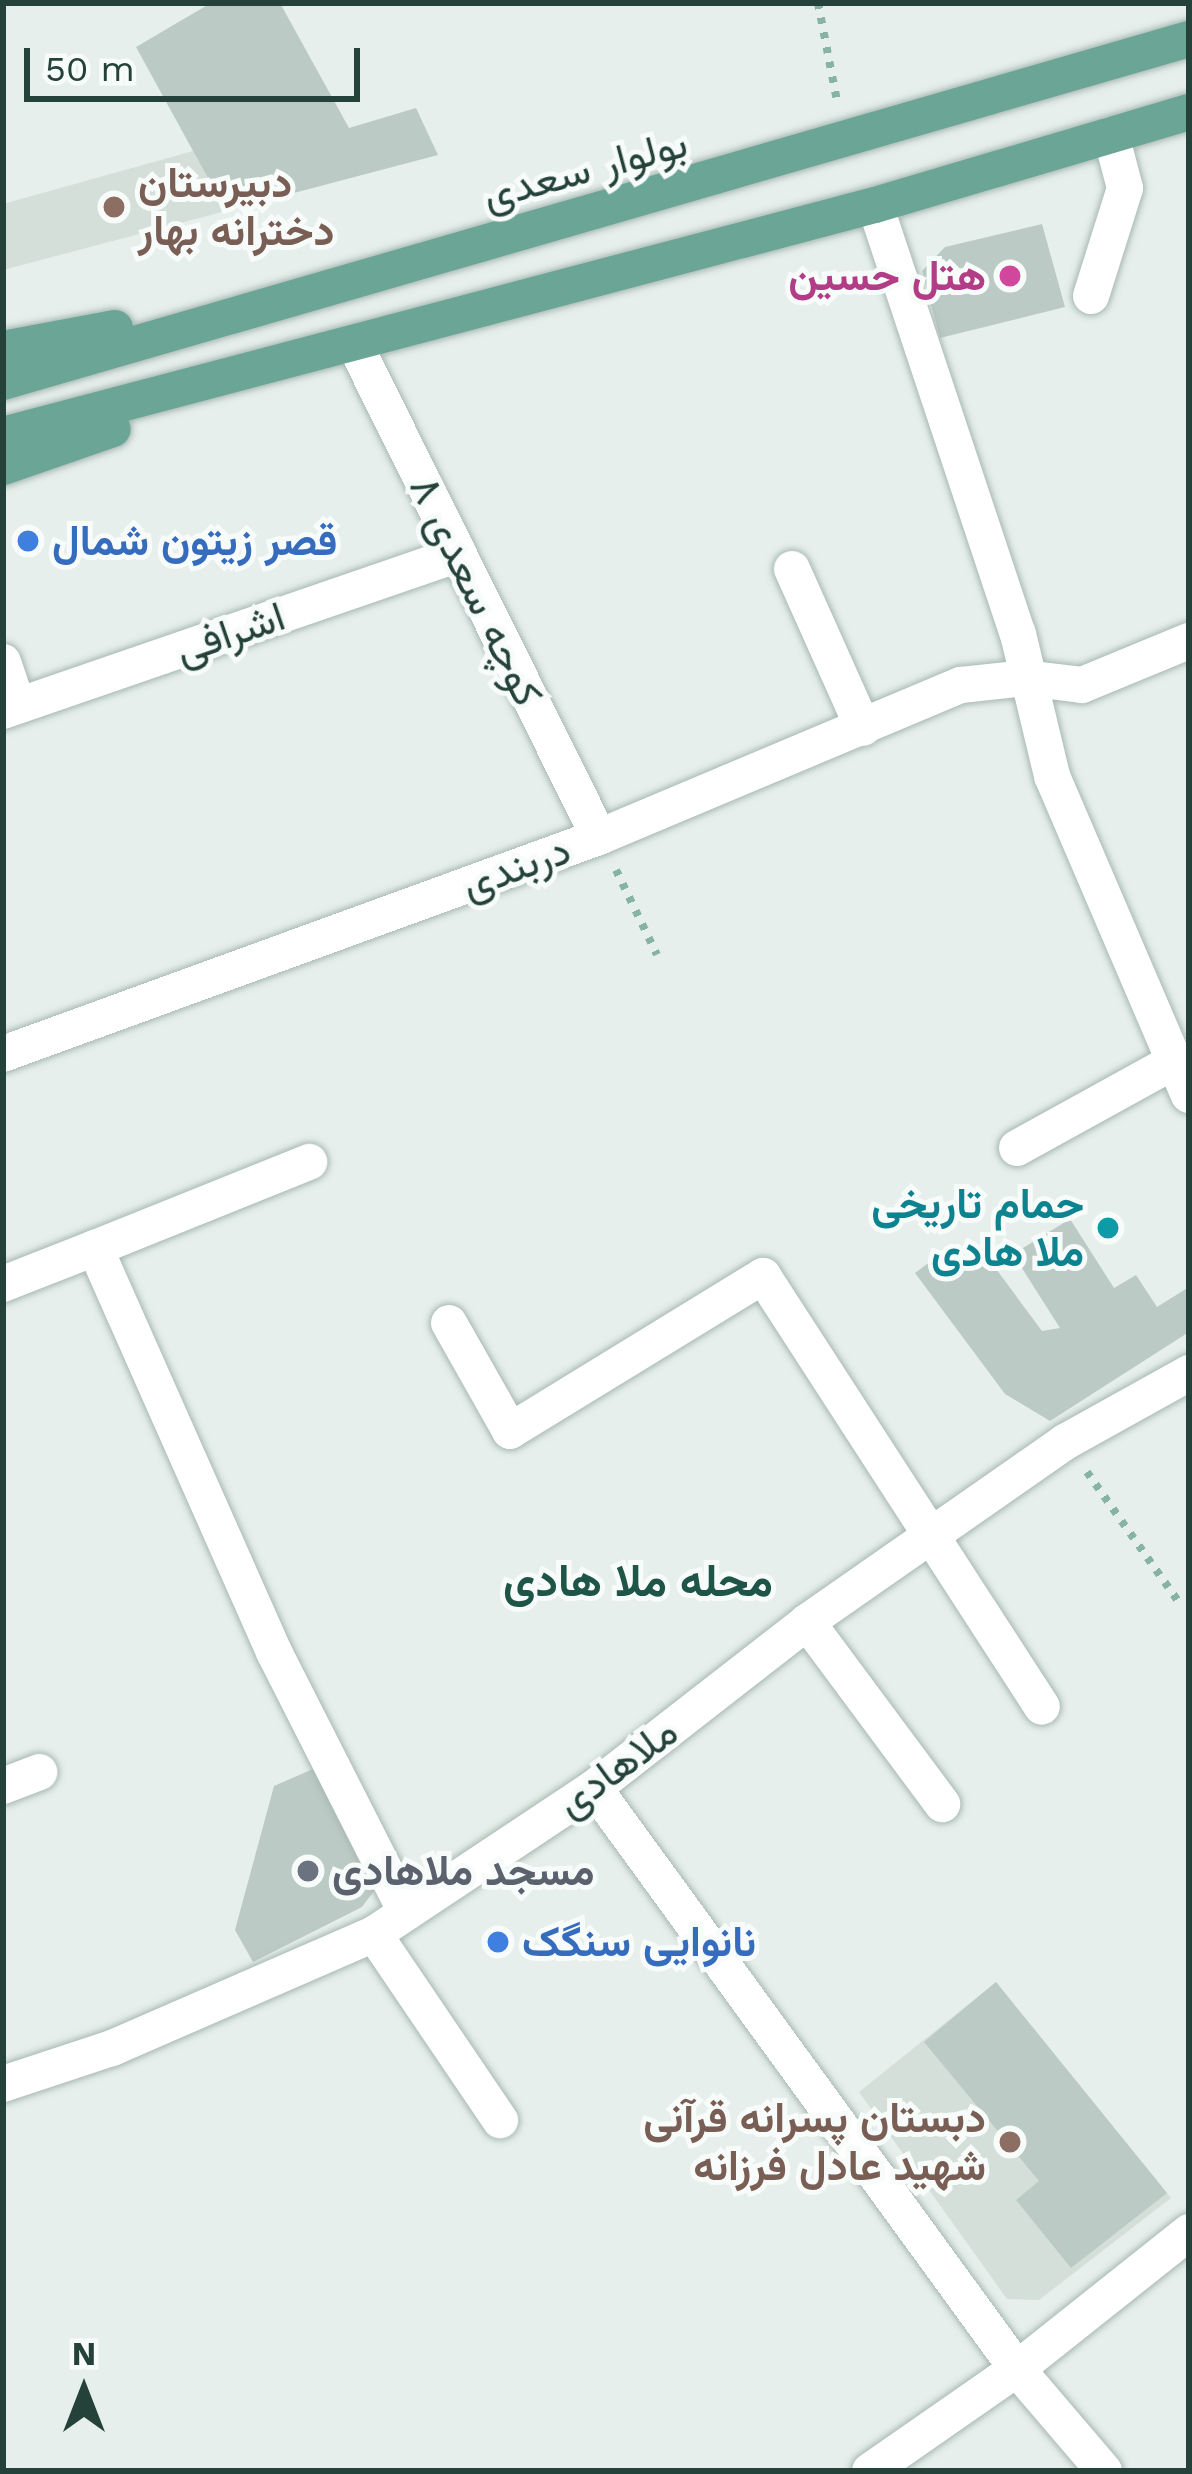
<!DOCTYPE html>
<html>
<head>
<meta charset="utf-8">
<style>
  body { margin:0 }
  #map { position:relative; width:1192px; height:2474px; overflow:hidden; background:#e6efeb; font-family:"Work Sans",Vazirmatn,sans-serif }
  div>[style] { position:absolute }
  .built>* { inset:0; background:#d4dfda }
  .building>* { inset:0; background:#bbcac4 }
  .path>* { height:8px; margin-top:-4px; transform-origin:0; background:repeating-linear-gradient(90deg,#86b3a5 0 6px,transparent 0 15px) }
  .roads { filter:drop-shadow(0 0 3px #a8b8b2) drop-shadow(0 0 3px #a8b8b2) }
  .minor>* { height:36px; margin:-18px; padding:0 18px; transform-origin:18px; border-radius:18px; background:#fff }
  .major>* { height:36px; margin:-18px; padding:0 18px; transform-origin:18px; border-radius:18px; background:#6aa596 }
  .dots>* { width:33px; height:33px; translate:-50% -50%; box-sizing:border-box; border:6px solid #f7fbf9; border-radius:50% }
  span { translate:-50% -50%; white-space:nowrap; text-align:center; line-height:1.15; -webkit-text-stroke:10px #f7fbf9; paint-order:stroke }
  .street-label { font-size:42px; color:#24423a }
  .education-label { font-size:42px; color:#785e54; font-weight:700 }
  .left { translate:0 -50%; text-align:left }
  .right { translate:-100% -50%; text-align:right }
  .hotel-label { font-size:42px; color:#b23c85; font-weight:700 }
  .shop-label { font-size:42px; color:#366cbe; font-weight:700 }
  .culture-label { font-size:42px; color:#0d838f; font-weight:700 }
  .worship-label { font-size:42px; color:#5b616d; font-weight:700 }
  .neighbourhood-label { font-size:45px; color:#1f5548; font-weight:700 }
  .frame { position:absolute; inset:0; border:6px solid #24423a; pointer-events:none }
  .north { position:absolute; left:24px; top:2330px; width:120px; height:120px; -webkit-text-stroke:9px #f7fbf9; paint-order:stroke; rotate:0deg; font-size:33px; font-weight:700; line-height:48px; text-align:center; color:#24423a }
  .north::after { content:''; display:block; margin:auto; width:42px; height:54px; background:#24423a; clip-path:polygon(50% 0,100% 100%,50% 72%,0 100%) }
  .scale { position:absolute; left:24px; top:48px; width:336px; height:54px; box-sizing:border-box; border:6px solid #24423a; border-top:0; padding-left:15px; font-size:36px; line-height:42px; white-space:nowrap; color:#24423a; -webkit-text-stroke:9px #f7fbf9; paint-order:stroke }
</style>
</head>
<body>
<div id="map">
  <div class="built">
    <div style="clip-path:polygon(193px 151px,226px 211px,3px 270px,3px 204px)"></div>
    <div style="clip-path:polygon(996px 1982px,1171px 2198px,1039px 2300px,1007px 2299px,859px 2092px)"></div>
  </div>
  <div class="building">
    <div style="clip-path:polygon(211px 3px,280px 3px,349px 128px,416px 108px,438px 155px,226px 211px,136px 47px)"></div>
    <div style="clip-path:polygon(1042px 224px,1065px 307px,940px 338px,922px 271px,945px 247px)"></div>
    <div style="clip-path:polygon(1070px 1219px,1114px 1288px,1136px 1275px,1157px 1307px,1189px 1287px,1189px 1332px,1050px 1421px,1005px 1394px,915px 1273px,955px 1243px,968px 1260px,982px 1250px,1042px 1331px,1060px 1328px,1013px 1254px)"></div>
    <div style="clip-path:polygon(313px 1769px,374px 1891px,362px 1907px,253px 1962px,235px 1930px,274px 1786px)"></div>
    <div style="clip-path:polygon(996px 1982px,1167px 2193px,1071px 2268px,1016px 2200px,1039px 2181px,924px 2042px)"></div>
  </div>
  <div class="path">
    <div style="left:818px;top:3px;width:100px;rotate:79deg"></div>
    <div style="left:616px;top:870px;width:94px;rotate:64.2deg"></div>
    <div style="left:1087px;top:1472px;width:158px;rotate:54.8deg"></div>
  </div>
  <div class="roads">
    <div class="minor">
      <div style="left:875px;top:205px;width:452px;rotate:71.6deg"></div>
      <div style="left:1018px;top:634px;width:146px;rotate:76.5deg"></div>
      <div style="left:1052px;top:776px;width:347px;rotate:66.8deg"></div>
      <div style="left:1091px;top:296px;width:113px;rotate:-72.5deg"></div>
      <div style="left:1125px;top:188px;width:55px;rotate:-104.8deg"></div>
      <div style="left:355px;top:345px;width:549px;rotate:63.62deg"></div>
      <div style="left:792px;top:569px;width:174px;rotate:65.9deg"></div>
      <div style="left:3px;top:662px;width:46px;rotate:71.2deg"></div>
      <div style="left:3px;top:711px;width:480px;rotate:-19deg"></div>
      <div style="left:3px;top:1054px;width:634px;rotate:-20.01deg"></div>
      <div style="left:599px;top:837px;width:393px;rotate:-22.8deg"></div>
      <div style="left:961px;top:685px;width:64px;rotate:-6.2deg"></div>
      <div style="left:1025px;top:678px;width:57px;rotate:7deg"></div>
      <div style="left:1082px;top:685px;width:116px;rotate:-22.4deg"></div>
      <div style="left:1017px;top:1148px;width:176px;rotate:-28.9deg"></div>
      <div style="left:95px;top:1248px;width:231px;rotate:-21.9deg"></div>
      <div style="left:3px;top:1284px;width:99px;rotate:-21.4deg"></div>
      <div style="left:95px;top:1248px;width:442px;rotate:66.1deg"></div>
      <div style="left:274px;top:1652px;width:292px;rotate:63.1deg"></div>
      <div style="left:449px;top:1323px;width:124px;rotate:60.5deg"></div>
      <div style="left:510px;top:1431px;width:297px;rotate:-31.5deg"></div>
      <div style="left:763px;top:1276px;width:513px;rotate:57.08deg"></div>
      <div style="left:807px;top:1622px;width:227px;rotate:53.4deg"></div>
      <div style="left:3px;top:1786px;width:39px;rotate:-21deg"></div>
      <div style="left:594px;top:1788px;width:719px;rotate:53.94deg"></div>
      <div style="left:1017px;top:2369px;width:134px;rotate:49.5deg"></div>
      <div style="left:374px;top:1934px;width:225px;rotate:55.9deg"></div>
      <div style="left:3px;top:2084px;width:115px;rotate:-18.3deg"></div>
      <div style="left:112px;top:2048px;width:286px;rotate:-23.5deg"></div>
      <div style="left:374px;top:1934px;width:264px;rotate:-33.6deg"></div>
      <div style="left:594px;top:1788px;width:270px;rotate:-37.9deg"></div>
      <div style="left:807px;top:1622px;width:315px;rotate:-34.9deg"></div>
      <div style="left:1065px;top:1442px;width:142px;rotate:-29.1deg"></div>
      <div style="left:870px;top:2471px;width:179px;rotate:-34.8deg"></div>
      <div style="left:1017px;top:2369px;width:220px;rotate:-38.5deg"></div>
    </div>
    <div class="major">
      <div style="left:3px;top:349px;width:114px;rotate:-10.6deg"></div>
      <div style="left:3px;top:382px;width:1235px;rotate:-16.13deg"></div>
      <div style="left:3px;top:435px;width:902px;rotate:-14.78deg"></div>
      <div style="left:875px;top:205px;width:327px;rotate:-16.5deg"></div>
      <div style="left:3px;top:467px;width:116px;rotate:-19.1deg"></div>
    </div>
  </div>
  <div class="dots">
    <div style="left:114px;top:207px;background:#8d6e63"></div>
    <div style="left:1010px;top:276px;background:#d1479c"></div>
    <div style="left:28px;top:541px;background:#3f7fe0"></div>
    <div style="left:1108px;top:1228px;background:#0f9aa8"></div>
    <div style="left:308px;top:1871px;background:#6b7280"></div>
    <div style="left:498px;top:1942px;background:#3f7fe0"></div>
    <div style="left:1010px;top:2142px;background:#8d6e63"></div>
  </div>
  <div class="street-label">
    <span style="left:585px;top:169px;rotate:-15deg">بولوار سعدی</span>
    <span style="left:476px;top:591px;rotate:64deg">کوچه سعدی ۸</span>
    <span style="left:230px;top:633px;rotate:-19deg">اشرافی</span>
    <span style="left:516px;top:867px;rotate:-20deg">دربندی</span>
    <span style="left:617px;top:1767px;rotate:-36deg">ملاهادی</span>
  </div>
  <div class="education-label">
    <span class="left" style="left:138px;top:207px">دبیرستان<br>دخترانه بهار</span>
    <span class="right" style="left:986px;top:2142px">دبستان پسرانه قرآنی<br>شهید عادل فرزانه</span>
  </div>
  <div class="hotel-label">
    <span class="right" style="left:986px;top:276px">هتل حسین</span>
  </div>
  <div class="shop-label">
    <span class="left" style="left:52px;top:541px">قصر زیتون شمال</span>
    <span class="left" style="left:522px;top:1942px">نانوایی سنگک</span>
  </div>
  <div class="culture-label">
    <span class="right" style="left:1084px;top:1228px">حمام تاریخی<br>ملا هادی</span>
  </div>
  <div class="worship-label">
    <span class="left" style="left:332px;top:1871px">مسجد ملاهادی</span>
  </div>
  <div class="neighbourhood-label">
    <span style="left:638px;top:1581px">محله ملا هادی</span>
  </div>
  <div class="frame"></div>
  <div class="north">N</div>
  <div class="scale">50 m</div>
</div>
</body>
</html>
